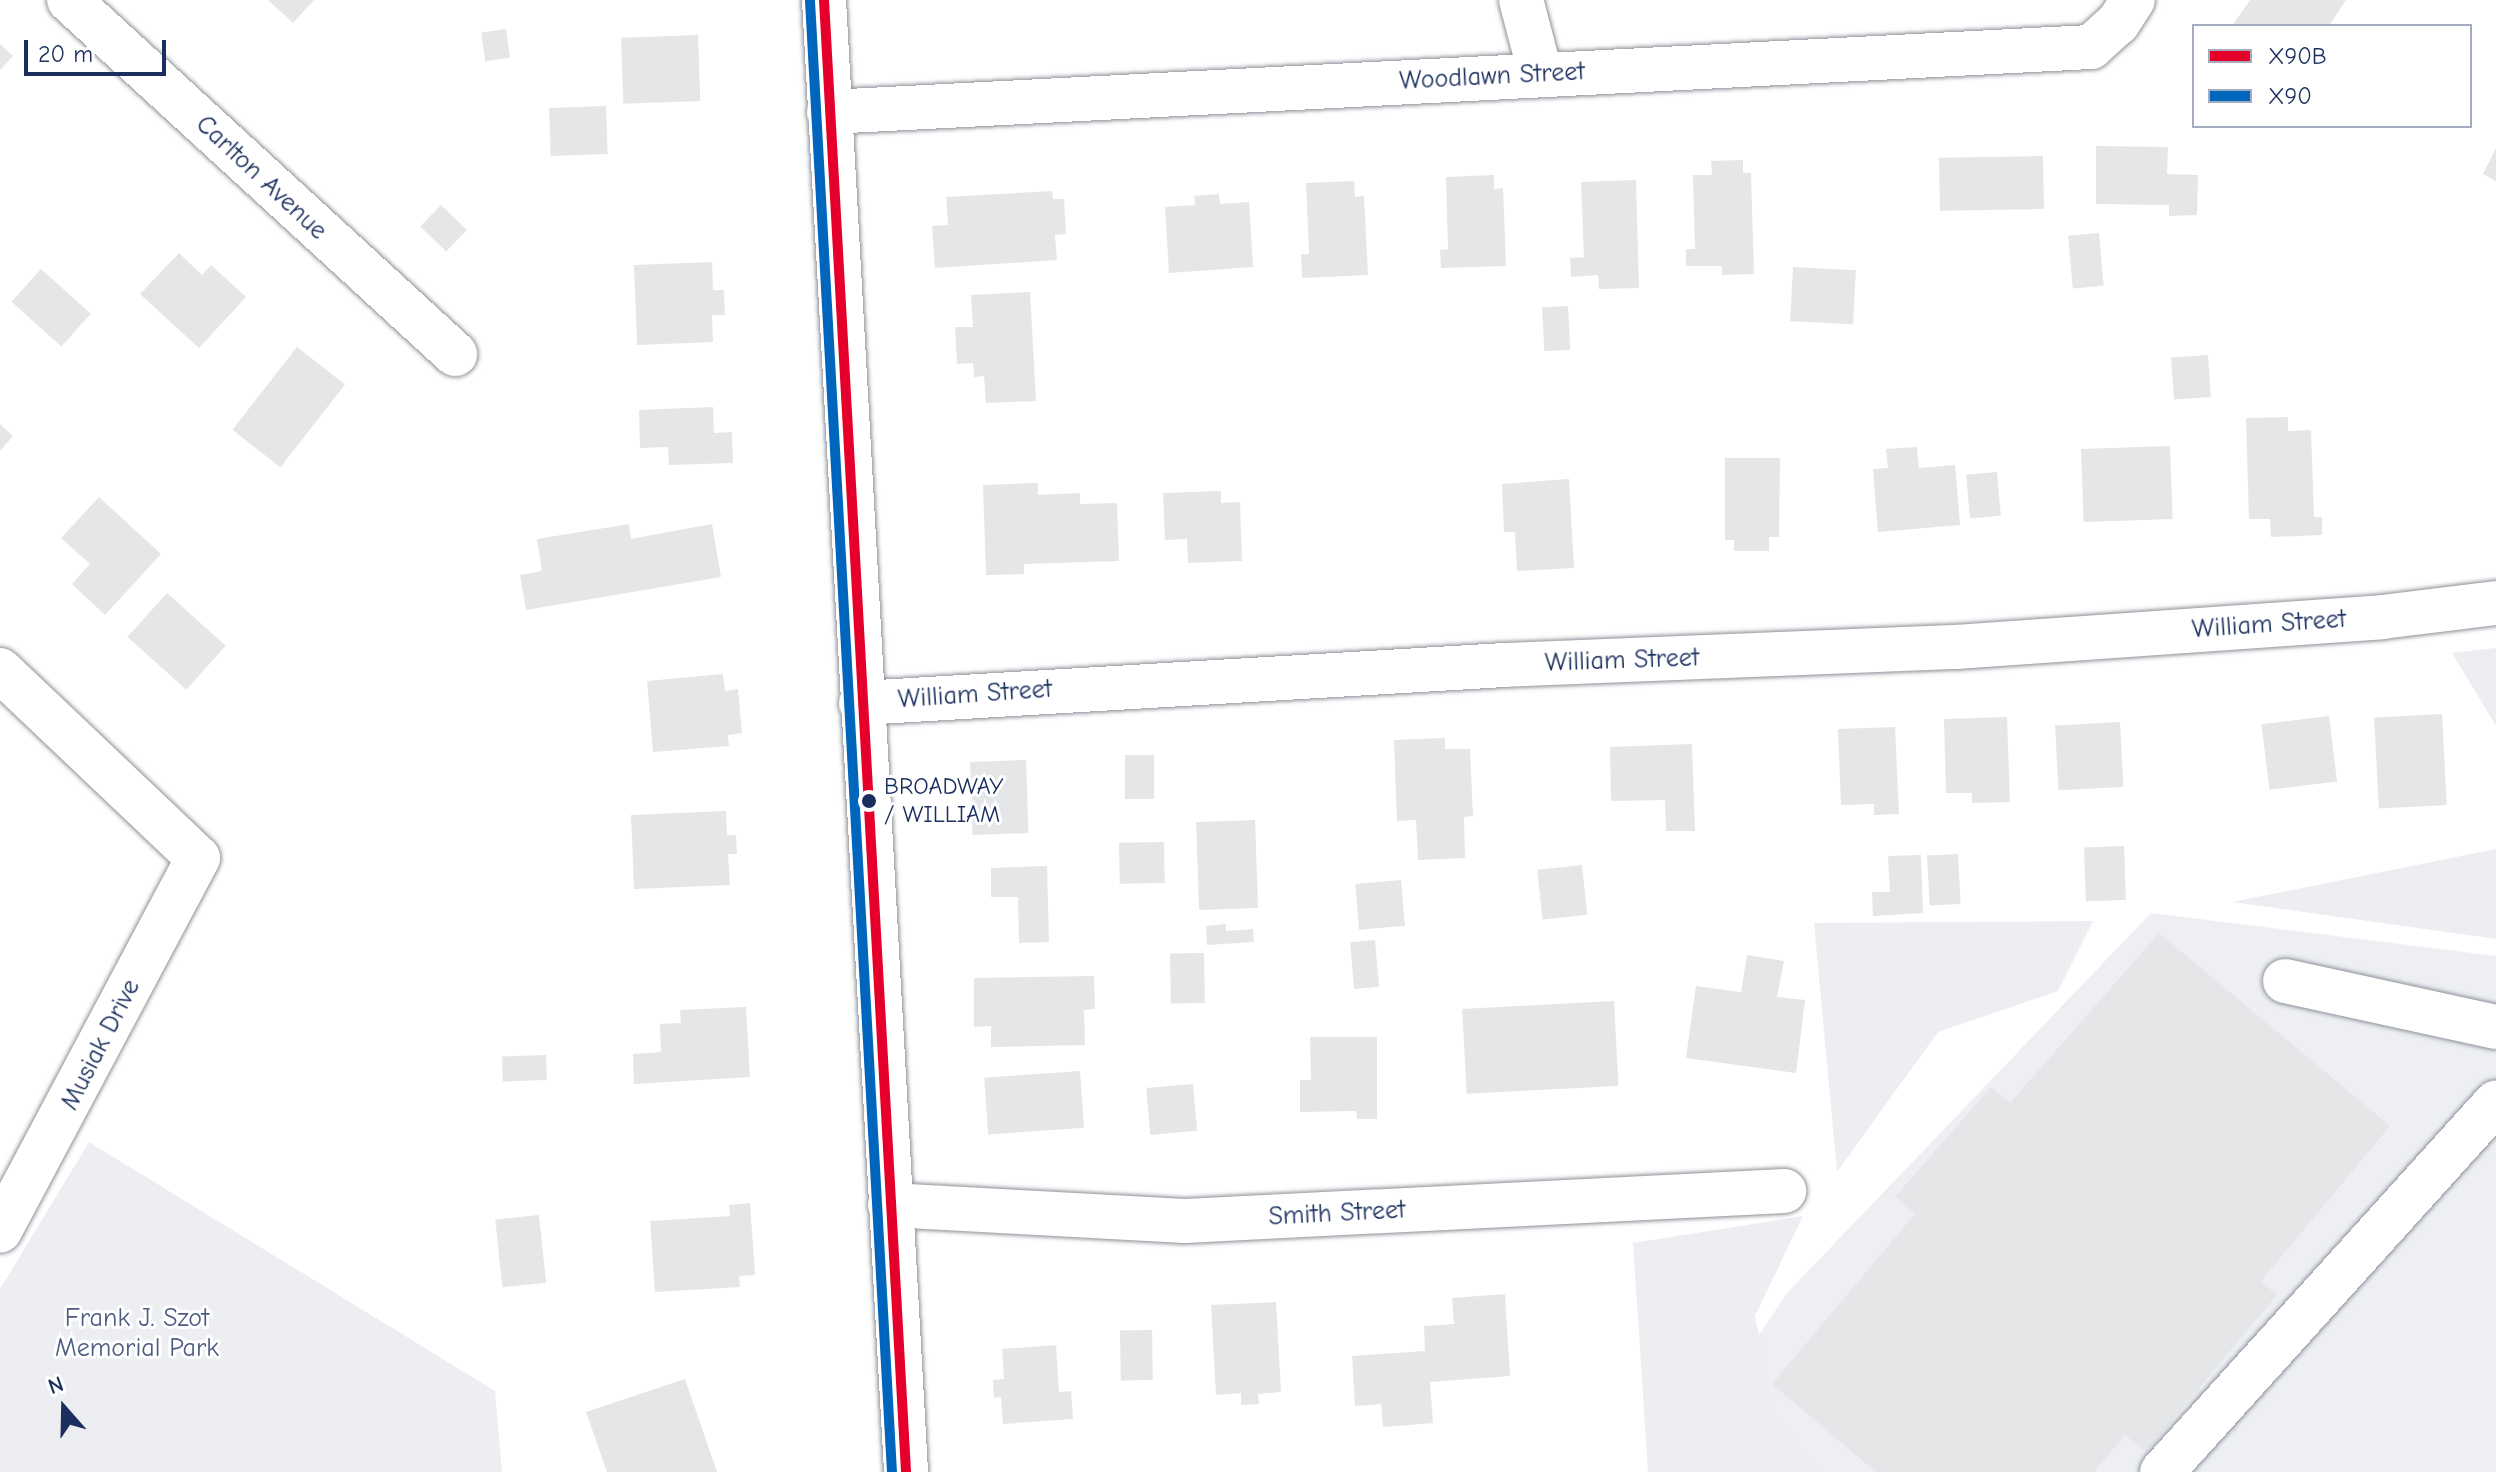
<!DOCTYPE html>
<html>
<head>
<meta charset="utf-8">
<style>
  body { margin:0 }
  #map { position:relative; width:2496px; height:1472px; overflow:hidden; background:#fff; font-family:"Comic Neue",sans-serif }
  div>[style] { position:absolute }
  .built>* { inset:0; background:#edeff3 }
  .green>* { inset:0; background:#edeef2 }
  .building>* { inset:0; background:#e5e6e8; transform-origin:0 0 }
  .roads { filter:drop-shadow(0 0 2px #8e929a) drop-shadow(0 0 2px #8e929a) }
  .minor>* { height:44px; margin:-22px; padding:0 22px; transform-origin:22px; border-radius:22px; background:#fff }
  .major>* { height:44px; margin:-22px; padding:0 22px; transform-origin:22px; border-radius:22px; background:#fff }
  .bus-1>* { height:10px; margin:-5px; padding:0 5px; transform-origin:5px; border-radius:5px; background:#e4002b }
  .bus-2>* { height:10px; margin:-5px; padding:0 5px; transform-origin:5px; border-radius:5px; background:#0065bd }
  .dots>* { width:22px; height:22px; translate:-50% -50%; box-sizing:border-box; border:4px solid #fff; border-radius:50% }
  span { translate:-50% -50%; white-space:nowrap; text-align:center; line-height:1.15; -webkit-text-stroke:6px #fff; paint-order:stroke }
  .bus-label { font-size:24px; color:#1b2f5e }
  .left { translate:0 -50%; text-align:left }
  .street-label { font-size:26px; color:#1b2f5e }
  .park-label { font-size:26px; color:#4c5c80 }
  .legend { position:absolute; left:2192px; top:24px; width:280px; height:104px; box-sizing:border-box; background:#fff; border:2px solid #a4acbf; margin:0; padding:10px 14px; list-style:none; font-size:24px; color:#1b2f5e }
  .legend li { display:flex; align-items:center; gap:16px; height:40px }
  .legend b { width:40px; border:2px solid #a4acbf }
  .north { position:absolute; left:24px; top:1368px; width:80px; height:80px; -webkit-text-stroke:6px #fff; paint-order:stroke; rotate:340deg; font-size:22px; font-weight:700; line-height:32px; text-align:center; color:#1b2f5e }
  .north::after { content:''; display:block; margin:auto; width:28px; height:36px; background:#1b2f5e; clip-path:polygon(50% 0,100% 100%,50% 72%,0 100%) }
  .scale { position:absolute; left:24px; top:40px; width:142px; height:36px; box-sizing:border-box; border:4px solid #1b2f5e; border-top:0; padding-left:10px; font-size:24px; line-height:28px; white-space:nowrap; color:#1b2f5e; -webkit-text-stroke:6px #fff; paint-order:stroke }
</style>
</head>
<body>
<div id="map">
  <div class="built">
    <div style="clip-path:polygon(2151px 913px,2496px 956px,2496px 1472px,1667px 1472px,1787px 1293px)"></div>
  </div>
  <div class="green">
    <div style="clip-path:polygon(2496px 648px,2496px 726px,2452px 653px)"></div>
    <div style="clip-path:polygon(2496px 849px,2496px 939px,2232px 902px)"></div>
    <div style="clip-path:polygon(2093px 921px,2058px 991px,1938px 1032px,1837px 1172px,1814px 923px)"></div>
    <div style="clip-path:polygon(89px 1142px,495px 1391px,502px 1472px,0 1472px,0 1289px)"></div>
    <div style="clip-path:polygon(1803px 1216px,1755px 1316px,1777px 1420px,1818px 1472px,1648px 1472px,1633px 1243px)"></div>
  </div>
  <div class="building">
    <div style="clip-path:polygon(268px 0,314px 0,293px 23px)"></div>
    <div style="clip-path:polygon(2250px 0,2346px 0,2329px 26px,2232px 26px)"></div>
    <div style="left:506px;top:29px;width:29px;height:25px;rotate:82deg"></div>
    <div style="left:698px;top:35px;width:66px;height:77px;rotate:88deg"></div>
    <div style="clip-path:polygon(0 44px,13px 56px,0 70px)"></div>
    <div style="left:606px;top:106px;width:48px;height:57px;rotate:88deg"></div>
    <div style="clip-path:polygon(2096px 146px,2168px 147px,2167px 174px,2198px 175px,2197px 215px,2169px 216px,2169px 205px,2096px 204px)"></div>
    <div style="clip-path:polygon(2496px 148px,2496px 181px,2483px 174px)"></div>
    <div style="left:2043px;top:156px;width:53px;height:104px;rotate:89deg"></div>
    <div style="clip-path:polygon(1743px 160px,1743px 173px,1751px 173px,1754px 274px,1722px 275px,1722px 266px,1686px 266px,1686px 249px,1695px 249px,1693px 175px,1712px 175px,1711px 161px)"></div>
    <div style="clip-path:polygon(1494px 175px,1494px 189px,1503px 188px,1506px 266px,1441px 268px,1440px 250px,1448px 249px,1446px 177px)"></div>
    <div style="clip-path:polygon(1636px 180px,1639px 288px,1599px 289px,1598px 275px,1571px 277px,1570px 258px,1584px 257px,1581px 182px)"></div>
    <div style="clip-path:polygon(1354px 181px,1355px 197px,1364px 196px,1368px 275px,1302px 278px,1301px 254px,1309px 254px,1306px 183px)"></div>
    <div style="clip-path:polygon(1052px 191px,1053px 199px,1064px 199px,1066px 234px,1055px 235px,1057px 260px,935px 268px,932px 226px,948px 225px,946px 197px)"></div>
    <div style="clip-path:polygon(1219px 194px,1220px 204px,1249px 202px,1253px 267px,1169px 273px,1165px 207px,1195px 205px,1194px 196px)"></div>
    <div style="left:441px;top:205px;width:36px;height:30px;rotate:44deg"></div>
    <div style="left:2099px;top:233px;width:53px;height:31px;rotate:85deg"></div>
    <div style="clip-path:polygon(179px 253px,202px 275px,211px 265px,246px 297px,199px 348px,140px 294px)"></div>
    <div style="clip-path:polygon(712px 262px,713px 290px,724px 290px,725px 315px,712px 315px,713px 342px,637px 345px,634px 265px)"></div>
    <div style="left:1793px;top:267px;width:63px;height:54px;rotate:3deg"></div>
    <div style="left:41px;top:269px;width:67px;height:44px;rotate:42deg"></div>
    <div style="clip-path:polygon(1030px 292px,1036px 401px,986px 403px,984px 376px,974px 377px,973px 363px,957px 364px,955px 327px,973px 327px,971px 295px)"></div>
    <div style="left:1568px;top:306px;width:44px;height:26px;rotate:87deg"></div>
    <div style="left:297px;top:347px;width:61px;height:105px;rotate:38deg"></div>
    <div style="left:2208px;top:355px;width:42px;height:37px;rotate:86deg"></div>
    <div style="clip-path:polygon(713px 407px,714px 433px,732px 432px,733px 463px,669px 465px,668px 447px,640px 448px,639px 410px)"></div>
    <div style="clip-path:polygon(2288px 417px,2288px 431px,2311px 430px,2314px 517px,2322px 517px,2322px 535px,2271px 537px,2270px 519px,2249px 519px,2246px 418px)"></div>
    <div style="clip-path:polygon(0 424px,13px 436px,0 451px)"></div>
    <div style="left:2170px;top:446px;width:73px;height:89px;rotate:88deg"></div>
    <div style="clip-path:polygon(1917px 447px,1919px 468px,1955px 465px,1960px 525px,1878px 532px,1873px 469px,1888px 468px,1886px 449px)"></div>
    <div style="clip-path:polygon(1725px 458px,1780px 458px,1779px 537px,1769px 537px,1769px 551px,1734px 551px,1734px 540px,1725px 540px)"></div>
    <div style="left:1997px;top:472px;width:44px;height:31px;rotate:85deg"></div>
    <div style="clip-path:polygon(1569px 479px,1574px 568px,1517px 571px,1515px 532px,1504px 532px,1502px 484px)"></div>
    <div style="clip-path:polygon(1038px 483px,1038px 495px,1080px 493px,1080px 504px,1117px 503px,1119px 561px,1024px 564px,1024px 574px,986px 575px,983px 485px)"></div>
    <div style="clip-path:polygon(1221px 491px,1221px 503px,1240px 502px,1242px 561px,1188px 563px,1187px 539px,1165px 540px,1163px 493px)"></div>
    <div style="clip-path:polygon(99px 497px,161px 554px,105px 615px,72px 584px,90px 564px,61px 538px)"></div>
    <div style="clip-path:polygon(629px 524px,631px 539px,712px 524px,721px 577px,526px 610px,520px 575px,542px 571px,537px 539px)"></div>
    <div style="left:167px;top:593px;width:79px;height:59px;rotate:42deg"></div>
    <div style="clip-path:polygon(723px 674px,725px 691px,738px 689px,742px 733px,728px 735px,729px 746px,653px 752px,647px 681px)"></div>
    <div style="left:2442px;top:714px;width:91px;height:68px;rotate:87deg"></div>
    <div style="left:2329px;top:716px;width:66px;height:68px;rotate:83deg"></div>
    <div style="clip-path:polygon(2007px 717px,2010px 802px,1972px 803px,1972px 793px,1946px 793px,1944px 719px)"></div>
    <div style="left:2120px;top:722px;width:65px;height:65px;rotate:87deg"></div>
    <div style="clip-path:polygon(1895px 727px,1899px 814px,1874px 815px,1874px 804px,1841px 805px,1838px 729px)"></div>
    <div style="clip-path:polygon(1445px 738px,1445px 749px,1470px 749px,1473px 816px,1464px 817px,1465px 858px,1418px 860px,1416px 820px,1397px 821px,1394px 740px)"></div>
    <div style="clip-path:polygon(1692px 744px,1695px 831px,1666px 831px,1665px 800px,1611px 801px,1610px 747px)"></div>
    <div style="left:1125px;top:755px;width:29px;height:44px"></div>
    <div style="left:1026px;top:760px;width:73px;height:56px;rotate:88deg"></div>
    <div style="clip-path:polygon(726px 811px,727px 835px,736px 835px,737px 854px,728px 854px,730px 885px,634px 889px,631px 815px)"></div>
    <div style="left:1255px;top:820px;width:88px;height:59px;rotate:88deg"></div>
    <div style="left:1164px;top:842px;width:41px;height:45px;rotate:89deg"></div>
    <div style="left:2124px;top:846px;width:54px;height:40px;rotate:88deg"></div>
    <div style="left:1958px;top:854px;width:50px;height:31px;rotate:87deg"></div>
    <div style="clip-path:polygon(1921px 855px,1923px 913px,1873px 916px,1872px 892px,1890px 892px,1888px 856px)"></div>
    <div style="left:1582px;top:865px;width:50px;height:45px;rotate:84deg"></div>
    <div style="clip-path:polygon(1047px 866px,1049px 942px,1019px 943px,1018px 897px,991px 897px,991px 868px)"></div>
    <div style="left:1401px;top:880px;width:46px;height:46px;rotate:85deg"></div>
    <div style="clip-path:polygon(1226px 924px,1226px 931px,1253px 929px,1254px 942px,1207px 945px,1206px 926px)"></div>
    <div style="clip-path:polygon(2159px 933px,2390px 1126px,2261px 1281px,2277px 1295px,2146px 1452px,2125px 1435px,2094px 1472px,1876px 1472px,1772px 1384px,1915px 1214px,1895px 1197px,1991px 1087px,2010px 1103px)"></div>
    <div style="left:1375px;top:940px;width:47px;height:25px;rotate:85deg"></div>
    <div style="left:1204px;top:953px;width:50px;height:34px;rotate:89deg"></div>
    <div style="clip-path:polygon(1747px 955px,1784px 961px,1777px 997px,1805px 1000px,1796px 1073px,1686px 1058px,1696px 986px,1741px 992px)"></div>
    <div style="clip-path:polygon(1094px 976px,1095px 1009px,1084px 1010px,1085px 1045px,991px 1047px,991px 1026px,974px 1027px,974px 978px)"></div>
    <div style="left:1614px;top:1001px;width:85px;height:152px;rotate:87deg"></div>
    <div style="clip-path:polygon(746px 1007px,750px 1077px,634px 1084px,633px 1054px,661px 1052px,660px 1024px,681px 1023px,680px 1010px)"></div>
    <div style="clip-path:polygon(1310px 1037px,1377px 1037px,1377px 1119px,1357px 1119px,1356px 1111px,1300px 1112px,1300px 1080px,1311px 1080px)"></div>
    <div style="left:546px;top:1055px;width:25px;height:44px;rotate:88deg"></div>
    <div style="left:1080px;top:1071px;width:57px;height:96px;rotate:86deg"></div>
    <div style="left:1193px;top:1084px;width:47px;height:47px;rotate:85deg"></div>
    <div style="clip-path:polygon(750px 1203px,755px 1275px,739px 1276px,740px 1287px,655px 1292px,650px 1221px,730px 1216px,729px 1205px)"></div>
    <div style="left:539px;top:1215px;width:68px;height:44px;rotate:84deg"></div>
    <div style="clip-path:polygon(1505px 1294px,1510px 1376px,1430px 1382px,1433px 1423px,1383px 1427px,1381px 1404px,1355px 1406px,1352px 1356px,1425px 1351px,1424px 1326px,1454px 1324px,1452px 1298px)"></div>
    <div style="clip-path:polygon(1276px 1302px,1281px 1392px,1258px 1394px,1259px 1404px,1241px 1405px,1241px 1393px,1216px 1395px,1211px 1305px)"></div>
    <div style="left:1152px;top:1330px;width:50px;height:32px;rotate:89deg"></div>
    <div style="clip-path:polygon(1056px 1345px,1059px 1392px,1071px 1391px,1073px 1419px,1003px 1424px,1001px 1397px,994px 1398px,993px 1380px,1004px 1379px,1002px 1349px)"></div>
    <div style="clip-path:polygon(685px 1379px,717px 1472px,607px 1472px,586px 1412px)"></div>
  </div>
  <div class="roads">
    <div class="minor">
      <div style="left:69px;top:0;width:524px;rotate:42.52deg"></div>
      <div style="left:1521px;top:0;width:74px;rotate:75.2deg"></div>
      <div style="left:829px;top:112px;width:1264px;rotate:-2.95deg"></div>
      <div style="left:2091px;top:47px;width:36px;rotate:-42deg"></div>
      <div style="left:2118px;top:23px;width:27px;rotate:-57deg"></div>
      <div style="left:0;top:670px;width:273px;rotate:43.5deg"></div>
      <div style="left:198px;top:858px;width:422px;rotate:118deg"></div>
      <div style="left:861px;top:703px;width:644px;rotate:-3.38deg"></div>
      <div style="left:1504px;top:665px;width:452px;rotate:-2.3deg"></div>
      <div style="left:1956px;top:647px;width:427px;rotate:-4deg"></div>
      <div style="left:2382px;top:617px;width:115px;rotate:-7deg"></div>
      <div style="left:2285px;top:981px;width:216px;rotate:12.3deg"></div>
      <div style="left:890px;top:1205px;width:295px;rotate:3.1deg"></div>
      <div style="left:1185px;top:1221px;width:600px;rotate:-2.87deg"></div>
      <div style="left:2162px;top:1472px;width:498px;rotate:-47.9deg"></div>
    </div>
    <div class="major">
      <div style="left:824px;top:0;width:1474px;rotate:86.81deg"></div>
    </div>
  </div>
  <div class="bus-1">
    <div style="left:824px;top:0;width:1474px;rotate:86.81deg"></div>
  </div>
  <div class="bus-2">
    <div style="left:810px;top:1px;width:1473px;rotate:86.81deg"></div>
  </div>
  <div class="dots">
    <div style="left:869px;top:801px;background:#1b2f5e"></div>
  </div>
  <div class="bus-label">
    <span class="left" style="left:884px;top:801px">BROADWAY<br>/ WILLIAM</span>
  </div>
  <div class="street-label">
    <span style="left:1492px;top:77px;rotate:-3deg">Woodlawn Street</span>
    <span style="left:261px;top:178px;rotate:43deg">Carlton Avenue</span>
    <span style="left:2269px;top:625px;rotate:-4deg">William Street</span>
    <span style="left:1622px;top:661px;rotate:-2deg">William Street</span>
    <span style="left:975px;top:695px;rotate:-4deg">William Street</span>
    <span style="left:101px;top:1045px;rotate:-63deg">Musiak Drive</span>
    <span style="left:1337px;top:1214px;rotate:-3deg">Smith Street</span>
  </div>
  <div class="park-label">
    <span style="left:137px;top:1334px">Frank J. Szot<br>Memorial Park</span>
  </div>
  <ul class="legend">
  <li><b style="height:10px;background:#e4002b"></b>X90B</li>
  <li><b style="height:10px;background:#0065bd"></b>X90</li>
  </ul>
  <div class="north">N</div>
  <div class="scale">20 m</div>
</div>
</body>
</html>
